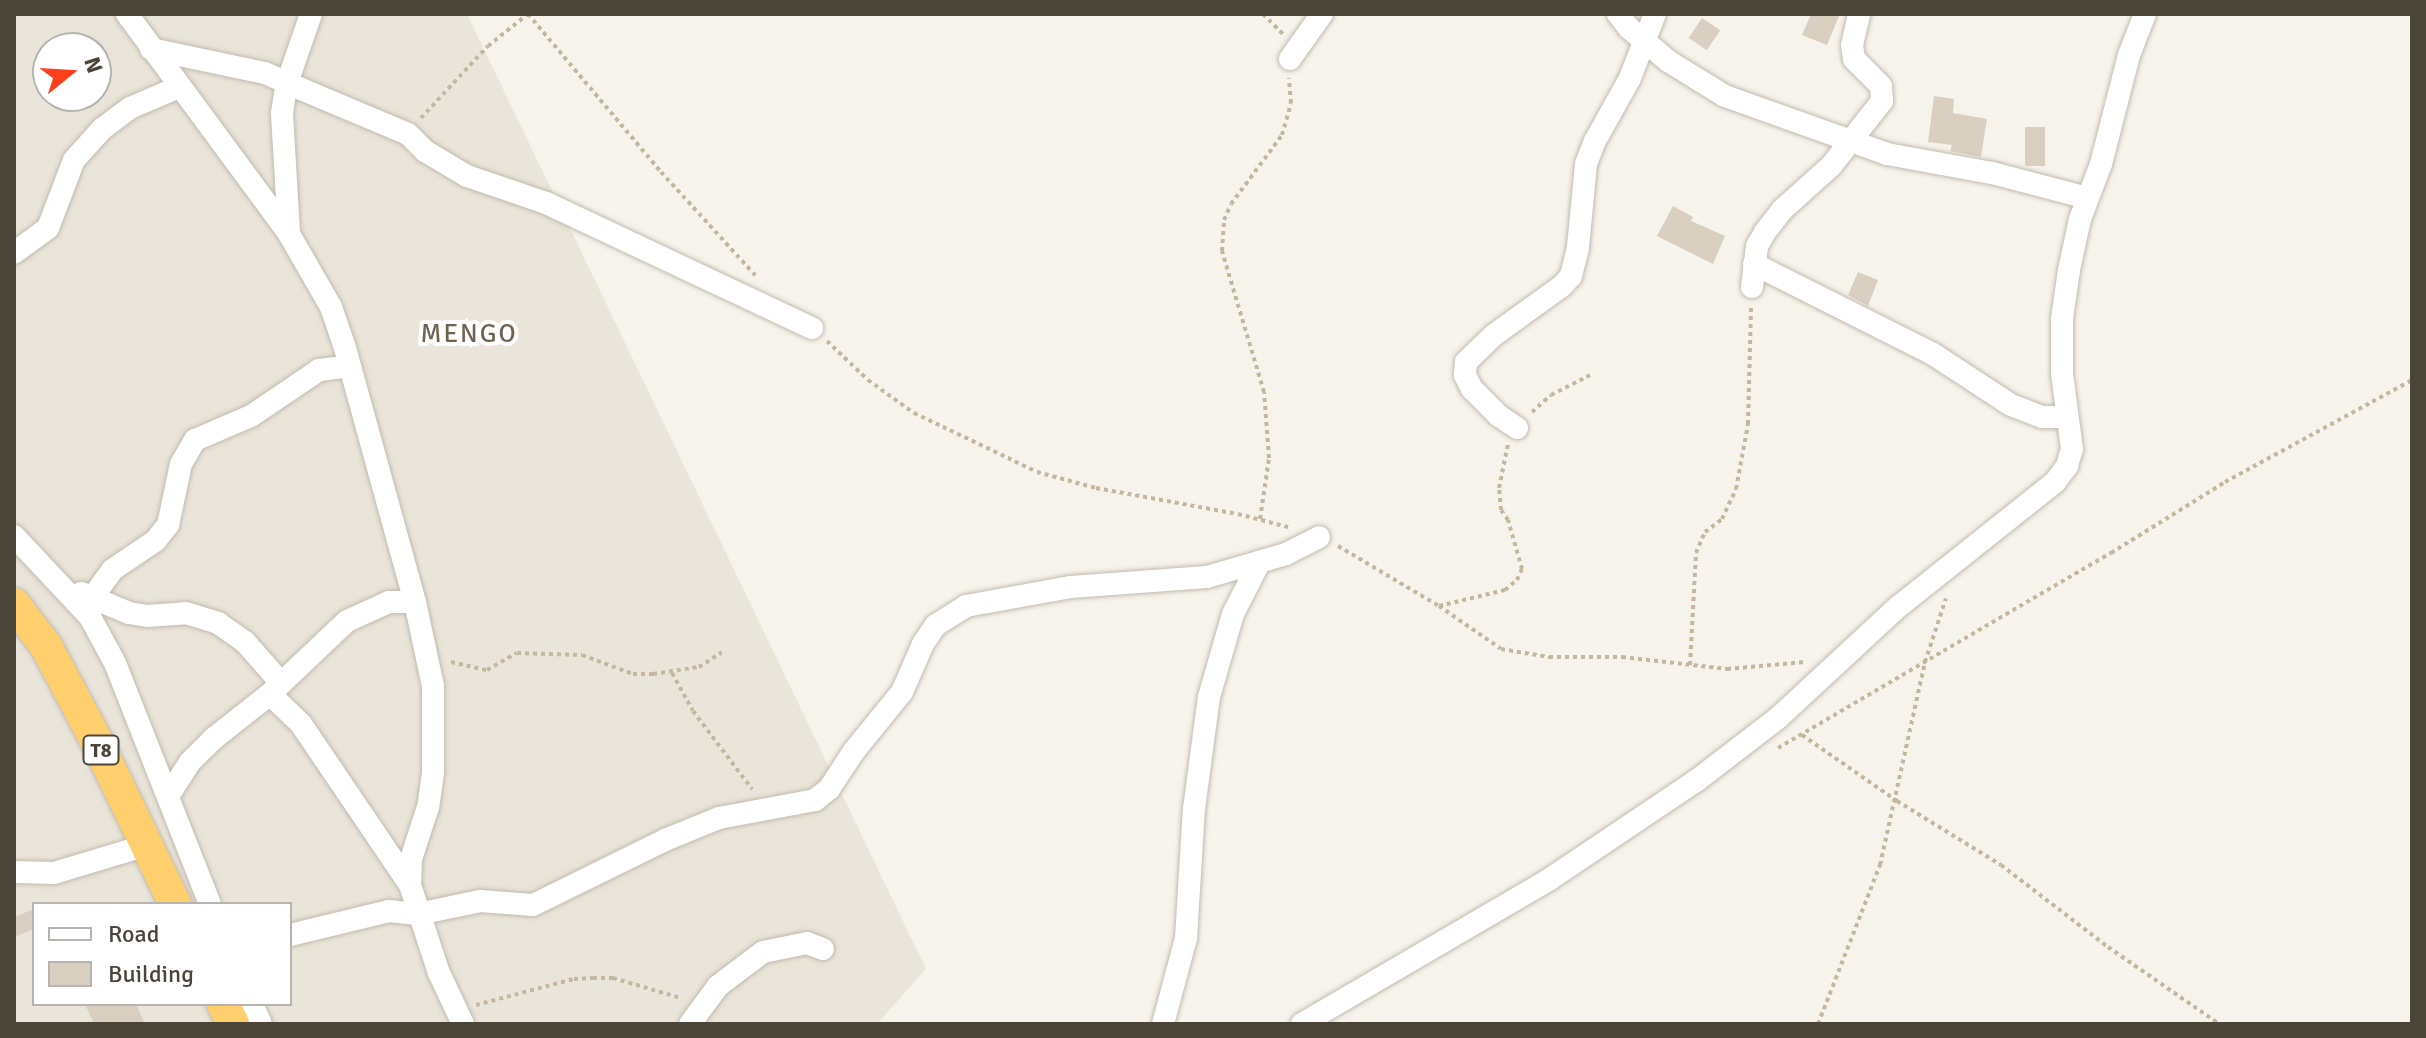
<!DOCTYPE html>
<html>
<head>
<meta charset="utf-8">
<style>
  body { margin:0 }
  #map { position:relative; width:2426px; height:1038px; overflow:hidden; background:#f6f3ec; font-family:Signika,sans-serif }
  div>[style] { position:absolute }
  .residential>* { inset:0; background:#eae5da }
  .building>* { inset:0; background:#d8cfc1; transform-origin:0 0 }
  .path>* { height:4px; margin-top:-2px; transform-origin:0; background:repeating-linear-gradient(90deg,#c4b79f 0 4px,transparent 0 8px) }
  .roads { filter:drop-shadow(0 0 2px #c2bbae) drop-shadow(0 0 2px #c2bbae) }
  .minor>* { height:22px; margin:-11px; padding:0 11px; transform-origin:11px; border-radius:11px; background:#fff }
  .highway>* { height:32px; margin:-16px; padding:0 16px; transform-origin:16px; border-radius:16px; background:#ffcf6e }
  span { translate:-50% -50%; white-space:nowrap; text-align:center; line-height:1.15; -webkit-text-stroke:8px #fff; paint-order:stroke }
  .shield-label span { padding:2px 6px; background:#fff; border:2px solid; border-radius:6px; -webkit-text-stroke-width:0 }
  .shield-label { font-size:20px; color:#4b4439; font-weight:700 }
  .quarter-label { font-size:26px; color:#6e6250; letter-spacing:2px }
  .frame { position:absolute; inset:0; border:16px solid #4b4439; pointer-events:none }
  .legend { position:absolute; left:32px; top:902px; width:260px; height:104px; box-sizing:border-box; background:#fff; border:2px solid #b7b4b0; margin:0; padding:10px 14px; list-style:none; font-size:24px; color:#4b4439 }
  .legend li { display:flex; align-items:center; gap:16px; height:40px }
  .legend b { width:40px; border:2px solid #b7b4b0 }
  .north { position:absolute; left:32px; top:32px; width:80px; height:80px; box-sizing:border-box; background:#fff; border:2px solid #b7b4b0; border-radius:50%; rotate:72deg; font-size:22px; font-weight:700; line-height:32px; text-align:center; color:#4b4439 }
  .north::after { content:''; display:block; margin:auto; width:28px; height:36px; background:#fc3f1d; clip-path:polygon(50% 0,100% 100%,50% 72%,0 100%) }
</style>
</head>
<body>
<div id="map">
  <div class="residential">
    <div style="clip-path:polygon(evenodd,14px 14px,467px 14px,926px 969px,877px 1024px,14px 1024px,14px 14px,48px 48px,96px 48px,96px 96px,48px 96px,48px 48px,14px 14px,34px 904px,290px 904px,290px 1004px,34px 1004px,34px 904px)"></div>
  </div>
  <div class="building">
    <div style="clip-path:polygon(1811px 14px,1840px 14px,1827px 45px,1802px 35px)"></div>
    <div style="left:1702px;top:18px;width:22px;height:24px;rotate:34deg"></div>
    <div style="clip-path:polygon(1934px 96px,1954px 99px,1953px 113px,1987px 119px,1981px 157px,1950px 151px,1952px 145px,1928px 142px)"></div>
    <div style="left:2025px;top:127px;width:20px;height:39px"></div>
    <div style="clip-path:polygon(1673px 206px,1693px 217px,1691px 221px,1725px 236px,1713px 264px,1657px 236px)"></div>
    <div style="clip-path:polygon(1858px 272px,1878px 280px,1868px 306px,1848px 295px)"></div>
    <div style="clip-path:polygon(34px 909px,34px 929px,14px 937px,14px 917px)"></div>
    <div style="clip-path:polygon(85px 1004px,136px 1004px,145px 1024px,94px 1024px)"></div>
  </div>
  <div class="path">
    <div style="left:528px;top:14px;width:207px;rotate:49.9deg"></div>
    <div style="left:661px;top:172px;width:141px;rotate:47.6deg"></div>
    <div style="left:1263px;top:14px;width:30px;rotate:45deg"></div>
    <div style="left:421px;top:118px;width:98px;rotate:-47.1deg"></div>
    <div style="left:488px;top:46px;width:51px;rotate:-38.7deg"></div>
    <div style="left:827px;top:341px;width:57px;rotate:43.6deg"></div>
    <div style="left:868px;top:380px;width:57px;rotate:35.7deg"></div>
    <div style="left:914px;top:413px;width:136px;rotate:25.6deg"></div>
    <div style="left:1037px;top:472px;width:61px;rotate:15.2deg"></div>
    <div style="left:1096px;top:488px;width:144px;rotate:10.4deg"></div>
    <div style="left:1238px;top:514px;width:52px;rotate:14.6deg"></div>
    <div style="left:1532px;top:412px;width:25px;rotate:-42deg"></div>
    <div style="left:1551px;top:395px;width:44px;rotate:-27.1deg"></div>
    <div style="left:1260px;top:519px;width:62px;rotate:-81.6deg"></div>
    <div style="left:1269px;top:458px;width:66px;rotate:-94.3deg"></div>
    <div style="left:1264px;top:392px;width:147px;rotate:-106.6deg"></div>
    <div style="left:1222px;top:251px;width:31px;rotate:-86deg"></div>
    <div style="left:1224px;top:220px;width:17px;rotate:-66deg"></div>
    <div style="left:1231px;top:204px;width:86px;rotate:-53.5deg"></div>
    <div style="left:1282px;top:135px;width:33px;rotate:-74deg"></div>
    <div style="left:1291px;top:103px;width:25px;rotate:-95deg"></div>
    <div style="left:1338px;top:546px;width:117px;rotate:30.7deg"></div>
    <div style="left:1439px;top:606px;width:75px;rotate:34.7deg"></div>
    <div style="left:1501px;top:649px;width:49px;rotate:9.5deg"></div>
    <div style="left:1549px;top:657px;width:73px"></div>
    <div style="left:1622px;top:657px;width:106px;rotate:6.5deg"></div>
    <div style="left:1727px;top:669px;width:78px;rotate:-5.1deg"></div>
    <div style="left:1439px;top:606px;width:68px;rotate:-13.6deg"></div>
    <div style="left:1505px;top:590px;width:16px;rotate:-40deg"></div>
    <div style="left:1517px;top:580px;width:12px;rotate:-66deg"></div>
    <div style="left:1522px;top:569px;width:51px;rotate:-105.9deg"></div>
    <div style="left:1508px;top:520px;width:12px;rotate:-125deg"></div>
    <div style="left:1501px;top:510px;width:22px;rotate:-95deg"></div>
    <div style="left:1499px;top:488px;width:45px;rotate:-78.4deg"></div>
    <div style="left:451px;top:662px;width:37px;rotate:13deg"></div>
    <div style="left:487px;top:670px;width:34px;rotate:-30deg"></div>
    <div style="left:517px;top:653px;width:65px;rotate:1.8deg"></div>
    <div style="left:582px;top:655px;width:54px;rotate:20.4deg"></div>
    <div style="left:633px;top:674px;width:20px"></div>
    <div style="left:653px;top:674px;width:47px;rotate:-8.7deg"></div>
    <div style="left:699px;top:667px;width:27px;rotate:-33deg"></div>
    <div style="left:1690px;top:665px;width:112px;rotate:-86.9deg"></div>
    <div style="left:1696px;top:553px;width:23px;rotate:-67deg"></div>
    <div style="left:1705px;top:532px;width:21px;rotate:-37deg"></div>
    <div style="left:1722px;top:519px;width:33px;rotate:-65deg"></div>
    <div style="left:1736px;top:489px;width:66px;rotate:-79.5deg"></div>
    <div style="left:1748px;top:424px;width:118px;rotate:-88.5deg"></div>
    <div style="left:672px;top:673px;width:43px;rotate:61.1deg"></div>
    <div style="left:693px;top:711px;width:98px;rotate:52.9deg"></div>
    <div style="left:1802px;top:735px;width:116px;rotate:34.8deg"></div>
    <div style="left:1897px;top:801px;width:122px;rotate:31.6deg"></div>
    <div style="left:2001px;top:865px;width:135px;rotate:37.5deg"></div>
    <div style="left:2108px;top:947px;width:135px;rotate:34.7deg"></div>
    <div style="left:1778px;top:748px;width:386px;rotate:-30.4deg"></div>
    <div style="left:2111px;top:553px;width:134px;rotate:-31.9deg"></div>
    <div style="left:2225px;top:482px;width:213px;rotate:-28.6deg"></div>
    <div style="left:476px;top:1005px;width:101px;rotate:-14.9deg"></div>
    <div style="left:574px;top:979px;width:19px;rotate:-3deg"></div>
    <div style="left:593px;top:978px;width:20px"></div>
    <div style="left:613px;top:978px;width:71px;rotate:16.4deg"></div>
    <div style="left:1818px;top:1024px;width:171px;rotate:-68.7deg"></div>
    <div style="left:1880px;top:865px;width:208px;rotate:-77.5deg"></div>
    <div style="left:1925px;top:662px;width:67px;rotate:-71.8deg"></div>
  </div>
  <div class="roads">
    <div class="minor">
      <div style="left:127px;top:14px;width:273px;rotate:53.6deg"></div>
      <div style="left:289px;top:234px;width:84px;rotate:60.1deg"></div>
      <div style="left:331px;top:307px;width:43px;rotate:71.1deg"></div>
      <div style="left:345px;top:348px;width:263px;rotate:74.6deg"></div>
      <div style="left:415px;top:602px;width:86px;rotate:77.9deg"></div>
      <div style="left:433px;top:686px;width:87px;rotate:90deg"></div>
      <div style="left:433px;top:773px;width:34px;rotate:98deg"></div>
      <div style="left:428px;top:807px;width:55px;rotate:108.1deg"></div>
      <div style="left:411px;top:859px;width:26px;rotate:92deg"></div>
      <div style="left:410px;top:885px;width:93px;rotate:71.8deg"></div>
      <div style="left:439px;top:973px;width:56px;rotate:64.8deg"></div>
      <div style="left:1618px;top:14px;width:18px;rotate:52deg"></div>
      <div style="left:1629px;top:28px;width:51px;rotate:40.2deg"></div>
      <div style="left:1668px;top:61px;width:67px;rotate:31.6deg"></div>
      <div style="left:1725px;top:96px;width:172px;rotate:19.7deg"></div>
      <div style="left:1887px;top:154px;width:107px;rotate:10.3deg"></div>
      <div style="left:1992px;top:173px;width:98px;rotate:14.7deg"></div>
      <div style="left:151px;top:49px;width:116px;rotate:11.9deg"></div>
      <div style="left:265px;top:73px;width:24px;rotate:24deg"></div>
      <div style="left:287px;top:83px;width:131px;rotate:22.9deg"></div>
      <div style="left:408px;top:134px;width:24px;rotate:45deg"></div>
      <div style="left:425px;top:151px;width:49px;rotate:30.8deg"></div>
      <div style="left:467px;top:176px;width:83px;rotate:18.9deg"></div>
      <div style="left:546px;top:203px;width:294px;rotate:25.2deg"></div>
      <div style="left:1290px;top:59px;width:55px;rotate:-54.6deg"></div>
      <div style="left:289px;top:232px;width:119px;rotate:-93.4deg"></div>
      <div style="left:282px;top:113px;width:30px;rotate:-81deg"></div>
      <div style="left:287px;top:83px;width:73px;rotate:-70.8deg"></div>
      <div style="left:14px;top:253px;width:42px;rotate:-36.3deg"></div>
      <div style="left:48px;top:228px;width:73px;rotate:-69.1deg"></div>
      <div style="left:74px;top:160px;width:42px;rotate:-47.9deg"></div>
      <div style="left:102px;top:129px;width:35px;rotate:-37deg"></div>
      <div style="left:130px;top:108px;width:53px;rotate:-23.2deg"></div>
      <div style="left:1754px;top:264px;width:200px;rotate:26.7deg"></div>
      <div style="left:1933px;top:354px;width:93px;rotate:33.2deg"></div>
      <div style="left:2011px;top:405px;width:34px;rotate:21deg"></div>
      <div style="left:2043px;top:417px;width:22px"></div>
      <div style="left:1752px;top:287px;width:41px;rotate:-83deg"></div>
      <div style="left:1757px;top:246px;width:16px;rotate:-60deg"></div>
      <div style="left:1765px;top:232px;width:28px;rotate:-52deg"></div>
      <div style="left:1782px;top:210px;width:66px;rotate:-41.9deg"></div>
      <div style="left:1831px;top:166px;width:83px;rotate:-51.9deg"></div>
      <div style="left:1882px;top:101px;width:15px;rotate:-94deg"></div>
      <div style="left:1881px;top:86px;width:38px;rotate:-135deg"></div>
      <div style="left:1854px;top:59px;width:14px;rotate:-98deg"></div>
      <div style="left:1852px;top:45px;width:32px;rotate:-77deg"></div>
      <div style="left:1517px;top:428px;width:23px;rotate:-146deg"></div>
      <div style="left:1498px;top:415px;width:37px;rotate:-135deg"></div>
      <div style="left:1472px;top:389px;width:16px;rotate:-117deg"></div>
      <div style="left:1465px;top:375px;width:13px;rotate:-86deg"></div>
      <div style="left:1466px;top:362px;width:39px;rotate:-44deg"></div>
      <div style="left:1494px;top:335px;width:84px;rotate:-35.8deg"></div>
      <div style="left:1562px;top:286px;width:13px;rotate:-48deg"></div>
      <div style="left:1571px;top:276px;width:30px;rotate:-76deg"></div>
      <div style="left:1578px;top:247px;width:83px;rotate:-84.5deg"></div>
      <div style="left:1586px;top:164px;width:25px;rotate:-69deg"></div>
      <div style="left:1595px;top:141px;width:72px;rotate:-60.9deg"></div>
      <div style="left:1630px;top:78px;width:69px;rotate:-68.7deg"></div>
      <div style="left:14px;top:536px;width:111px;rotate:46.8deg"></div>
      <div style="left:90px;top:617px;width:52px;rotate:61.5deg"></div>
      <div style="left:115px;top:663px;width:259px;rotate:68.5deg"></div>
      <div style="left:81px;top:593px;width:52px;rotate:22.6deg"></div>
      <div style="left:129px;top:613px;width:18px;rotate:9deg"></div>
      <div style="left:147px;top:616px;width:39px;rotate:-4deg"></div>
      <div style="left:186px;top:613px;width:34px;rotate:17deg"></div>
      <div style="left:218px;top:623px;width:33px;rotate:35deg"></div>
      <div style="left:245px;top:642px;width:55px;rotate:48.7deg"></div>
      <div style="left:92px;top:598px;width:34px;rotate:-54deg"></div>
      <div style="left:112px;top:570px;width:52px;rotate:-34deg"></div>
      <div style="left:155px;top:541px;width:21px;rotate:-51deg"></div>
      <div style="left:168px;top:525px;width:62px;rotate:-78deg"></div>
      <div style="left:181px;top:464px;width:28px;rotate:-60deg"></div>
      <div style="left:195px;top:440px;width:61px;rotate:-23.2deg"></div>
      <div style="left:251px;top:416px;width:82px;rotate:-34.1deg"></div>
      <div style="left:319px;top:370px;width:31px;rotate:-7deg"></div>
      <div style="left:270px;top:694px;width:43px;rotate:44.1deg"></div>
      <div style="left:301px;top:724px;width:194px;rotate:55.9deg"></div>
      <div style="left:168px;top:796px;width:40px;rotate:-57.1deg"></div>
      <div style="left:190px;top:762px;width:33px;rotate:-45deg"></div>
      <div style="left:213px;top:739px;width:73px;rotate:-38.3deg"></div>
      <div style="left:270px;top:694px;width:106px;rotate:-43.5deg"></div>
      <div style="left:347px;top:621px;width:46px;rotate:-24.3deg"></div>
      <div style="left:389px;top:602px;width:26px"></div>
      <div style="left:14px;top:872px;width:40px;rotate:1.4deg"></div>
      <div style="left:54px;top:873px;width:97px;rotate:-16.8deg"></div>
      <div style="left:290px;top:935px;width:102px;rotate:-13.6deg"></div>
      <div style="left:389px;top:911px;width:29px;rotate:6deg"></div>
      <div style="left:418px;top:914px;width:63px;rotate:-11.8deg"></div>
      <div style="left:480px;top:901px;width:53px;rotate:4.3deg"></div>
      <div style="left:533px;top:905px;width:147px;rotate:-26.2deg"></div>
      <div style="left:665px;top:840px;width:58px;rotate:-22.2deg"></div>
      <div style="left:719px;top:818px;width:98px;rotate:-10.6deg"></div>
      <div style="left:815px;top:800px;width:18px;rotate:-38deg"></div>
      <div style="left:829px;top:789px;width:45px;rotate:-56.7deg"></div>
      <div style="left:854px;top:751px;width:76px;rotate:-50.9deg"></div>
      <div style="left:902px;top:692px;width:52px;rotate:-66.4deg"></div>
      <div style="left:923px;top:644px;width:23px;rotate:-56deg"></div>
      <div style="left:936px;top:625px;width:36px;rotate:-32deg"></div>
      <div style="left:966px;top:606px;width:107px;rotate:-10.3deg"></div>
      <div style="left:1071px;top:587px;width:136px;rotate:-4.2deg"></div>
      <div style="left:1207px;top:577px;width:82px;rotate:-16.2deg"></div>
      <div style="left:1286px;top:554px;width:37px;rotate:-27deg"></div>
      <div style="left:252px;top:1004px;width:22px;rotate:66deg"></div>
      <div style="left:690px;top:1024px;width:47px;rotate:-53.6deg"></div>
      <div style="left:718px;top:986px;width:56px;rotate:-37.1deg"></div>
      <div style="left:763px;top:952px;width:45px;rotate:-11.6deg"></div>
      <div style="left:807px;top:943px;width:17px;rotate:21deg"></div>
      <div style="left:1163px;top:1024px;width:89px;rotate:-75deg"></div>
      <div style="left:1186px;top:938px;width:129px;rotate:-86.5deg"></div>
      <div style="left:1194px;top:809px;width:113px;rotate:-82.4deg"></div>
      <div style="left:1209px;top:697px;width:86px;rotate:-73.9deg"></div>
      <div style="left:1233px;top:614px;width:59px;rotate:-63deg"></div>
      <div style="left:1302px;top:1024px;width:287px;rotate:-30.3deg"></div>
      <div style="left:1550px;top:879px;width:176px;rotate:-33.9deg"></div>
      <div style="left:1696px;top:781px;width:103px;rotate:-37.5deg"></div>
      <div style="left:1778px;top:718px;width:163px;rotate:-42.8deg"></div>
      <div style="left:1898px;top:607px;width:201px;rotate:-38.5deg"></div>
      <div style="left:2055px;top:482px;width:20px;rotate:-53deg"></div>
      <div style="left:2067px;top:466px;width:18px;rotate:-74deg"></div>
      <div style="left:2072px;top:449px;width:76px;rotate:-97.6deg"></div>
      <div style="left:2062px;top:374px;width:55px;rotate:-90deg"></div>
      <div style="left:2062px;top:319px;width:49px;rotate:-81.9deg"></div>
      <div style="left:2069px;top:270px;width:52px;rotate:-77.8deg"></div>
      <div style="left:2080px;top:219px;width:59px;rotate:-69.1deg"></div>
      <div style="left:2101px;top:164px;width:113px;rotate:-75.6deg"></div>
      <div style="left:2129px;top:55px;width:44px;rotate:-68.7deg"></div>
    </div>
    <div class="highway">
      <div style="left:14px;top:604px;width:53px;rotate:52.7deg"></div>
      <div style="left:46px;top:646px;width:109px;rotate:62deg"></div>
      <div style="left:97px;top:742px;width:180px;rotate:64.3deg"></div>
      <div style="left:223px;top:1004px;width:22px;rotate:63deg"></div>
    </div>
  </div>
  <div class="shield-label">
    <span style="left:101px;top:750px">T8</span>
  </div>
  <div class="quarter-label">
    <span style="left:469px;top:335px">MENGO</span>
  </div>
  <div class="frame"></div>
  <ul class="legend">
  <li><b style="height:10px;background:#fff"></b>Road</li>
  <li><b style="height:22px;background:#d8cfc1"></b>Building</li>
  </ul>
  <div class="north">N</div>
</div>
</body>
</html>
